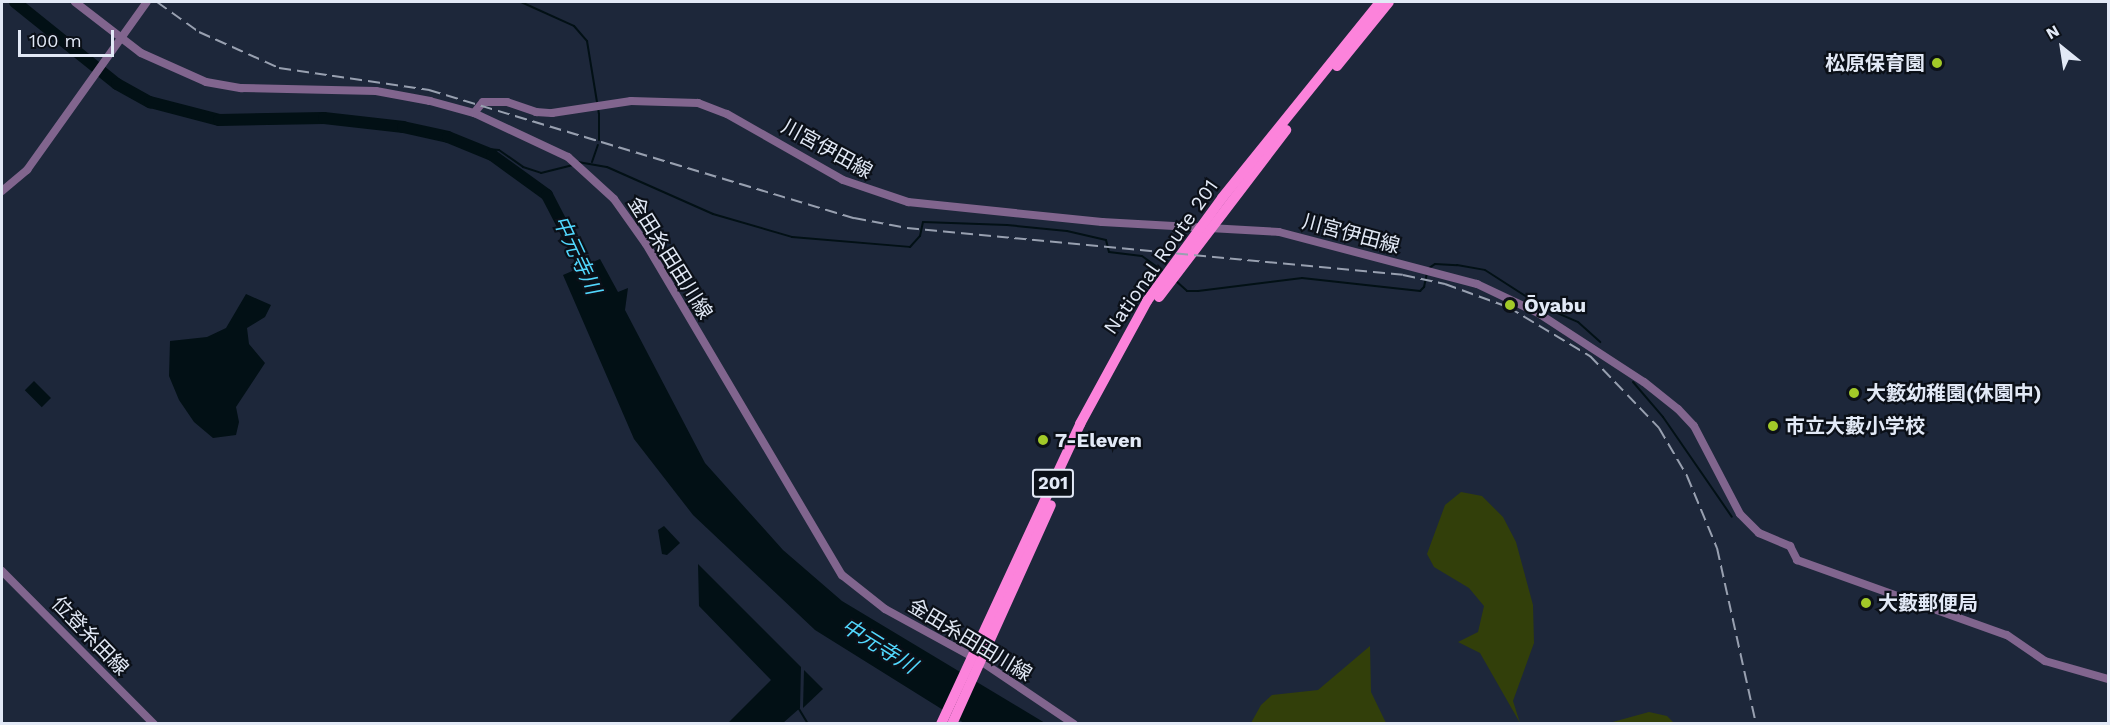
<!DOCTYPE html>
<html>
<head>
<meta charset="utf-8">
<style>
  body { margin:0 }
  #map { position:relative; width:2110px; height:725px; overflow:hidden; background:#1d273a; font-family:"Work Sans","Noto Sans JP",sans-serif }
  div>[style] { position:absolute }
  .green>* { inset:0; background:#323f0a }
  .water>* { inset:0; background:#021015; transform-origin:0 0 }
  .stream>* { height:2px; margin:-1px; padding:0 1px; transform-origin:1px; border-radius:1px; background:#021015 }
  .river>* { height:12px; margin:-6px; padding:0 6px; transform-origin:6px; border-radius:6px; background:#021015 }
  .secondary>* { height:8px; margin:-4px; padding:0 4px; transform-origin:4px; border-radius:4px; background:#81658e }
  .highway>* { height:10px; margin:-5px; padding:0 5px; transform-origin:5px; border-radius:5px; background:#fc83db }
  .rail>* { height:2px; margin-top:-1px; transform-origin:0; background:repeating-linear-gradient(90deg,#98a0b0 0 12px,transparent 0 18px) }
  .dots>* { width:16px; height:16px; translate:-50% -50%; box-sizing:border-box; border:3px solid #0b1018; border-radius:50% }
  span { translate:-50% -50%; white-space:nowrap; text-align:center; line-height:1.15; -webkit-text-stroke:4.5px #0b1018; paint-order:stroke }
  .shield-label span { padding:2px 4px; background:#0b1018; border:2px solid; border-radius:4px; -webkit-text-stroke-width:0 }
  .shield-label { font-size:18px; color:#e2e9f6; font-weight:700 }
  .poi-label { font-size:20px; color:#e2e9f6; font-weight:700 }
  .right { translate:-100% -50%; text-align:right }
  .left { translate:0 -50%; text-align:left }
  .street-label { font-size:20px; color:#e2e9f6 }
  .water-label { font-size:21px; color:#52d8fe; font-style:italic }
  .frame { position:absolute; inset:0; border:3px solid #e2e9f6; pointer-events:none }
  .north { position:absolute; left:2032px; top:18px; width:60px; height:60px; -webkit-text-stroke:4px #0b1018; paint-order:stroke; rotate:330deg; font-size:16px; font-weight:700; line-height:24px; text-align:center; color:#e2e9f6 }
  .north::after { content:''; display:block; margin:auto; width:21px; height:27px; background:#e2e9f6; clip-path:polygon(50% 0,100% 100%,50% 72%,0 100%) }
  .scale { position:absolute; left:18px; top:30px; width:96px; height:27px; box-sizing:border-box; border:3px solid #e2e9f6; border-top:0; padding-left:8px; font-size:18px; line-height:21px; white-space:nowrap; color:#e2e9f6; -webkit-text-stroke:4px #0b1018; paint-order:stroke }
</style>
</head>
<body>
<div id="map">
  <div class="green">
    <div style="clip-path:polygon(1461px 492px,1482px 496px,1503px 517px,1516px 542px,1533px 605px,1534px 643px,1513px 701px,1520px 723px,1480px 653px,1458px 642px,1478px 632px,1484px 606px,1469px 588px,1434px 567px,1427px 554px,1445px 505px)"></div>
    <div style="clip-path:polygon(1370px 646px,1371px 692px,1386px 723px,1251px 723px,1261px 705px,1272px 695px,1318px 690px)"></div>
    <div style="clip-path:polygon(1649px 712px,1667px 716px,1674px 723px,1609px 723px)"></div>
  </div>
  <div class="water">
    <div style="clip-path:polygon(600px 259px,618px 292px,628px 288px,625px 310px,705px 463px,783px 550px,842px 601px,1045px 723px,964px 723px,815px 630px,693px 515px,634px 439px,563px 275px)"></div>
    <div style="clip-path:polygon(246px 294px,271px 305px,265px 317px,247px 328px,249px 344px,265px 363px,236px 407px,239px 422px,236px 435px,213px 438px,194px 422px,179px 400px,169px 376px,170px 341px,207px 337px,226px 328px)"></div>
    <div style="left:34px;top:381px;width:24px;height:13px;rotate:45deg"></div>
    <div style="clip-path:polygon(664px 526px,680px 543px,667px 555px,662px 554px,658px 530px)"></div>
    <div style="clip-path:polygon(698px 564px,801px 667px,800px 708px,783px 723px,728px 723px,771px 680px,699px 606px)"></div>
    <div style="clip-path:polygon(804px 670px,823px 689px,803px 708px)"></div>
  </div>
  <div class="stream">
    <div style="left:521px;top:2px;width:58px;rotate:24.4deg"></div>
    <div style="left:574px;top:26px;width:20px;rotate:49deg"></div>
    <div style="left:587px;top:41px;width:74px;rotate:80.7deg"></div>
    <div style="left:599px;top:114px;width:26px;rotate:90deg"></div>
    <div style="left:477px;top:148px;width:22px;rotate:5deg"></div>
    <div style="left:499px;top:150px;width:29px;rotate:35deg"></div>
    <div style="left:523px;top:167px;width:19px;rotate:18deg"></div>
    <div style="left:541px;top:173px;width:32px;rotate:-14deg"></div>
    <div style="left:578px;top:162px;width:29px;rotate:10deg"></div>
    <div style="left:607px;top:167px;width:116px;rotate:23.9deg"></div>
    <div style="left:713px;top:214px;width:82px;rotate:16.2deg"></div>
    <div style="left:792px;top:237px;width:118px;rotate:4.8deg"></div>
    <div style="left:910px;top:247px;width:15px;rotate:-48deg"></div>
    <div style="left:920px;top:236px;width:14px;rotate:-78deg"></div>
    <div style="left:923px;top:222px;width:84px;rotate:2deg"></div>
    <div style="left:1007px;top:225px;width:60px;rotate:5.7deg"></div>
    <div style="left:1067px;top:231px;width:40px;rotate:13deg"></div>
    <div style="left:1106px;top:240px;width:12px;rotate:76deg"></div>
    <div style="left:1109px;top:252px;width:33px;rotate:7deg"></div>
    <div style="left:1142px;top:256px;width:27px;rotate:36deg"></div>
    <div style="left:592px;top:162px;width:18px;rotate:-71deg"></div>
    <div style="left:1429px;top:268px;width:7px;rotate:-34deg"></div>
    <div style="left:1435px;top:264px;width:22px;rotate:3deg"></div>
    <div style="left:1457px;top:265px;width:28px;rotate:10deg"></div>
    <div style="left:1485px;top:270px;width:67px;rotate:32.7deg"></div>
    <div style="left:1541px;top:306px;width:40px;rotate:23.4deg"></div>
    <div style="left:1578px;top:322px;width:30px;rotate:42deg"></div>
    <div style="left:1176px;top:281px;width:15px;rotate:42deg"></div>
    <div style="left:1187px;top:291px;width:11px"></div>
    <div style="left:1198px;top:291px;width:105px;rotate:-7.1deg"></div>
    <div style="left:1302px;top:278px;width:119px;rotate:6.3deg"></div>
    <div style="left:1420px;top:291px;width:6px;rotate:-45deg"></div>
    <div style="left:1424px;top:287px;width:14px;rotate:-78deg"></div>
    <div style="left:1633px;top:382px;width:46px;rotate:49.4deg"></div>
    <div style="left:1663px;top:417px;width:121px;rotate:55.4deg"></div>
    <div style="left:799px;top:709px;width:17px;rotate:59deg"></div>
  </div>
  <div class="river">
    <div style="left:15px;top:2px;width:131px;rotate:38.8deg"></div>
    <div style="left:117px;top:84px;width:38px;rotate:29deg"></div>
    <div style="left:150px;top:102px;width:71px;rotate:14.6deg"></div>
    <div style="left:219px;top:120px;width:105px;rotate:-1.1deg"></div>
    <div style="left:324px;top:118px;width:80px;rotate:6.5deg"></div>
    <div style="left:403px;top:127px;width:46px;rotate:12.5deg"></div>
    <div style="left:448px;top:137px;width:48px;rotate:22.2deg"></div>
    <div style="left:492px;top:155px;width:68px;rotate:36deg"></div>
    <div style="left:547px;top:195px;width:96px;rotate:62.6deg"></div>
  </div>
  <div class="secondary">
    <div style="left:75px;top:2px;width:83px;rotate:37.7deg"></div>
    <div style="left:141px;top:53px;width:71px;rotate:24deg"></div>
    <div style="left:206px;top:82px;width:36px;rotate:10deg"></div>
    <div style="left:241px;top:88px;width:135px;rotate:1.3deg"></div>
    <div style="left:376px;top:91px;width:55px;rotate:10.5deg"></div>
    <div style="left:430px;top:101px;width:46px;rotate:15.3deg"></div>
    <div style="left:474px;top:113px;width:104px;rotate:25.1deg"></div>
    <div style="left:568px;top:157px;width:62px;rotate:42.4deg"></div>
    <div style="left:614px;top:199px;width:55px;rotate:54.6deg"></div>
    <div style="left:646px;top:244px;width:385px;rotate:59.4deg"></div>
    <div style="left:842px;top:575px;width:55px;rotate:38.3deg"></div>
    <div style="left:885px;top:609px;width:111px;rotate:28.7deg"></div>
    <div style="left:982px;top:662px;width:111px;rotate:34deg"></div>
    <div style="left:474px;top:113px;width:14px;rotate:-51deg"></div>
    <div style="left:483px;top:102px;width:24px"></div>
    <div style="left:507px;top:102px;width:31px;rotate:19deg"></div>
    <div style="left:536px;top:112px;width:16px;rotate:4deg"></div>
    <div style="left:552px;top:113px;width:80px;rotate:-8.6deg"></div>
    <div style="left:631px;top:101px;width:67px;rotate:1.7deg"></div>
    <div style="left:698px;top:103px;width:31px;rotate:21deg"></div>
    <div style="left:727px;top:114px;width:133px;rotate:29.6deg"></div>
    <div style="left:843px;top:180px;width:69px;rotate:18.7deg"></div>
    <div style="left:908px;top:202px;width:195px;rotate:5.9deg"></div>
    <div style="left:1102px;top:222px;width:177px;rotate:3.2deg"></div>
    <div style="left:1279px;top:232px;width:205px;rotate:14.7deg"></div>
    <div style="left:1477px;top:284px;width:68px;rotate:25.4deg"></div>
    <div style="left:1538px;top:313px;width:126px;rotate:33.1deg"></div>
    <div style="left:1644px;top:382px;width:43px;rotate:38.5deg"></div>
    <div style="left:1678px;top:409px;width:23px;rotate:47deg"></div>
    <div style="left:1694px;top:426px;width:99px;rotate:62.4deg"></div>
    <div style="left:1740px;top:514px;width:27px;rotate:45deg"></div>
    <div style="left:1759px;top:533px;width:34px;rotate:23deg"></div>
    <div style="left:1790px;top:546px;width:16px;rotate:63deg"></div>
    <div style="left:1797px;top:560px;width:223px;rotate:19.7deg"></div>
    <div style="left:2007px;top:635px;width:46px;rotate:34.4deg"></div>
    <div style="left:2045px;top:661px;width:66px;rotate:15.9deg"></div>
    <div style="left:2px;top:191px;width:33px;rotate:-40deg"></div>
    <div style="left:27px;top:170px;width:206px;rotate:-54.5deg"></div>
    <div style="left:2px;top:571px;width:216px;rotate:45.2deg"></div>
  </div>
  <div class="highway">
    <div style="left:1337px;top:66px;width:82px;rotate:-50.9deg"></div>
    <div style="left:1159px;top:297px;width:210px;rotate:-52.7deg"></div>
    <div style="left:941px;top:724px;width:331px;rotate:-65.1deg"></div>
    <div style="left:1080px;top:424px;width:140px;rotate:-61.4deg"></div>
    <div style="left:1147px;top:301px;width:127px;rotate:-53.9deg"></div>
    <div style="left:1222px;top:198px;width:252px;rotate:-51.1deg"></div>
    <div style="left:952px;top:724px;width:240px;rotate:-65.7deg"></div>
  </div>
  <div class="rail">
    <div style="left:157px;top:2px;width:52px;rotate:35.5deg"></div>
    <div style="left:199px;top:32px;width:88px;rotate:24.2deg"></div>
    <div style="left:279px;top:68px;width:152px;rotate:8.3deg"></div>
    <div style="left:429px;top:90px;width:444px;rotate:16.8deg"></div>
    <div style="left:854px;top:218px;width:54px;rotate:10.7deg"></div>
    <div style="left:907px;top:228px;width:498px;rotate:5.4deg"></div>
    <div style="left:1403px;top:275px;width:43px;rotate:12.1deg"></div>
    <div style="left:1445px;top:284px;width:67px;rotate:20.1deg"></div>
    <div style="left:1508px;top:307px;width:96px;rotate:30.9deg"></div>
    <div style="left:1590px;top:356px;width:100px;rotate:46.2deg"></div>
    <div style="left:1659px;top:428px;width:56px;rotate:59.7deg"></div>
    <div style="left:1687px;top:476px;width:78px;rotate:67.4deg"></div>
    <div style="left:1717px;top:548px;width:180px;rotate:77.5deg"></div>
  </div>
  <div class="dots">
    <div style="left:1937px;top:63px;background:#a2c928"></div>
    <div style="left:1510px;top:305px;background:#a2c928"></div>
    <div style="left:1854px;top:393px;background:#a2c928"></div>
    <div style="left:1773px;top:426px;background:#a2c928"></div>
    <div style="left:1043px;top:440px;background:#a2c928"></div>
    <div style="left:1866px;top:603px;background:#a2c928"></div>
  </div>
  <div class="shield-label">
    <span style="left:1053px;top:483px">201</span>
  </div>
  <div class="poi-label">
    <span class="right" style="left:1925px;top:63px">松原保育園</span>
    <span class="left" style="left:1524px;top:305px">Ōyabu</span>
    <span class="left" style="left:1866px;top:393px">大籔幼稚園(休園中)</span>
    <span class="left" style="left:1785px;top:426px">市立大藪小学校</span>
    <span class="left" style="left:1055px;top:440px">7-Eleven</span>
    <span class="left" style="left:1878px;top:603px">大藪郵便局</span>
  </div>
  <div class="street-label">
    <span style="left:827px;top:149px;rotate:29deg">川宮伊田線</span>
    <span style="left:1351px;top:234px;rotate:15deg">川宮伊田線</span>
    <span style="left:1161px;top:257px;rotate:-55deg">National Route 201</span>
    <span style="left:670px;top:258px;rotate:58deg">金田糸田田川線</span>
    <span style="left:90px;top:636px;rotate:46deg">位登糸田線</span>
    <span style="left:970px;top:640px;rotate:31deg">金田糸田田川線</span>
  </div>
  <div class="water-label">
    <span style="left:577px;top:255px;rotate:65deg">中元寺川</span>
    <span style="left:879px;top:646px;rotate:32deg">中元寺川</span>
  </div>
  <div class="frame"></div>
  <div class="north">N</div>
  <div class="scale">100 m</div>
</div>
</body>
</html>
